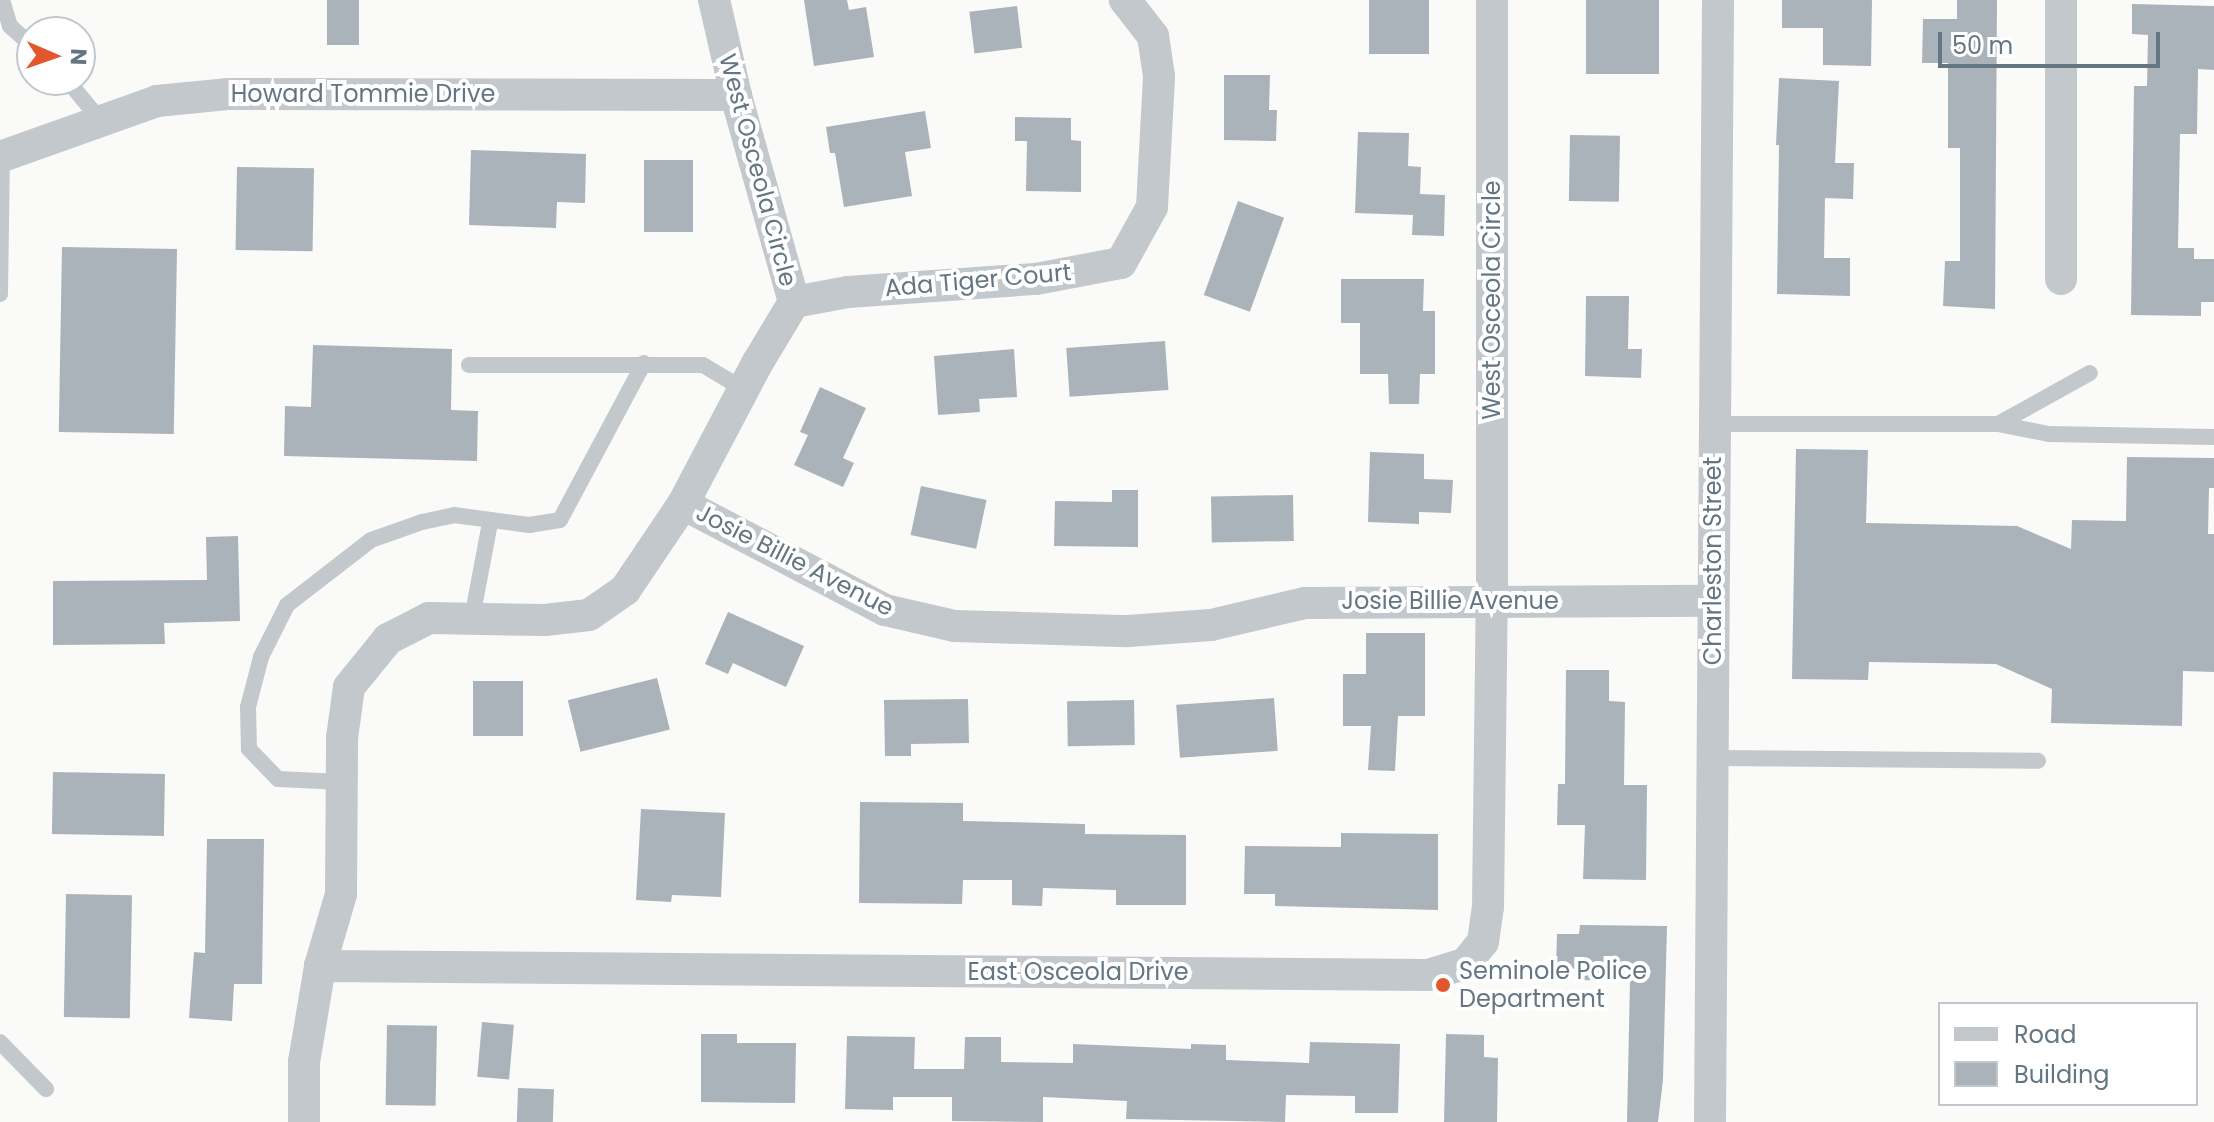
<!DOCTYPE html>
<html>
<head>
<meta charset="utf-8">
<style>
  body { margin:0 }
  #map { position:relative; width:2214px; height:1122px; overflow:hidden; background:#fafaf8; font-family:Poppins,sans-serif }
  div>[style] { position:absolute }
  .building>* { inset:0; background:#aab3b9; transform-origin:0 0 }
  .lane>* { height:16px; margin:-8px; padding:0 8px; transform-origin:8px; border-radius:8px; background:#c3c8cc }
  .street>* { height:32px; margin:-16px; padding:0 16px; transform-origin:16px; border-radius:16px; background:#c3c8cc }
  .dots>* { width:22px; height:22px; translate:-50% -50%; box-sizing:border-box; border:4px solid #fff; border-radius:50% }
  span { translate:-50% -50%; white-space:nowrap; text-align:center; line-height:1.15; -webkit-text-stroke:8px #fff; paint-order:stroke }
  .street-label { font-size:24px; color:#657683 }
  .poi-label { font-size:24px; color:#657683 }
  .left { translate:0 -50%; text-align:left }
  .legend { position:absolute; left:1938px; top:1002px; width:260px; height:104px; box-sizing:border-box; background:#fff; border:2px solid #c1c8cd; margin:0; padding:10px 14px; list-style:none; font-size:24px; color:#657683 }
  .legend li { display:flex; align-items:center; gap:16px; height:40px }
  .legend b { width:40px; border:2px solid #c1c8cd }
  .north { position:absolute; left:16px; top:16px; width:80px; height:80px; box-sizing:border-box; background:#fff; border:2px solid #c1c8cd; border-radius:50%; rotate:92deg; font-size:22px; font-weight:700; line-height:32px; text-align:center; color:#657683 }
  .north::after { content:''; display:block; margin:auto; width:28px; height:36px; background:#e4572e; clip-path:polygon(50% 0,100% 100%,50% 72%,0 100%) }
  .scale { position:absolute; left:1938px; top:32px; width:222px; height:36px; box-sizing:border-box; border:4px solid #657683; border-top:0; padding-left:10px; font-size:24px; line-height:28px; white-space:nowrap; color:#657683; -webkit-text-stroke:6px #fff; paint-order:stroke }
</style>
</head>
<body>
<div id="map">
  <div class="building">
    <div style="left:327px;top:0;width:32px;height:45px"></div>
    <div style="clip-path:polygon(804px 0,847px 0,849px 10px,866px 7px,874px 57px,814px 66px)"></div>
    <div style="left:1369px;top:0;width:60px;height:54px"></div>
    <div style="left:1586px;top:0;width:73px;height:74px"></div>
    <div style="clip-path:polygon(1782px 0,1872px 0,1871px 66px,1823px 65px,1823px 28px,1782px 28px)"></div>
    <div style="clip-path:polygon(1957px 0,1997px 0,1995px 309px,1943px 306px,1945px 261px,1960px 261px,1960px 148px,1948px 148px,1948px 63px,1922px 63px,1923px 19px,1957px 19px)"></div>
    <div style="clip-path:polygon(2132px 4px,2214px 6px,2214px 70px,2198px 69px,2197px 134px,2180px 134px,2178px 248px,2194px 248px,2194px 259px,2214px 259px,2214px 302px,2201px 302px,2201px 316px,2131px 315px,2134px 86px,2147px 86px,2148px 35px,2132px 34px)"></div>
    <div style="left:1017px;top:6px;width:42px;height:48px;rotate:83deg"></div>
    <div style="clip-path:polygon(1224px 75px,1270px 75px,1269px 110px,1277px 110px,1276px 141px,1224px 140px)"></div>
    <div style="clip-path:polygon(1779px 78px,1839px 81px,1835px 163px,1854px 163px,1853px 199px,1825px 198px,1824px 258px,1850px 258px,1850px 296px,1777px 294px,1779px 145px,1776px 145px)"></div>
    <div style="clip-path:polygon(925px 111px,931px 148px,905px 152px,912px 196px,844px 207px,835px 153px,830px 153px,826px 127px)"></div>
    <div style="clip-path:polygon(1015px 117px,1071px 118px,1071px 140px,1081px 141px,1081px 192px,1026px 191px,1027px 141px,1015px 141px)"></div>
    <div style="clip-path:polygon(1358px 132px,1409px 133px,1408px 166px,1421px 167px,1420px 194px,1445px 195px,1444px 236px,1412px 235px,1413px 215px,1355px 213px)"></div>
    <div style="left:1570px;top:135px;width:50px;height:66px;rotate:1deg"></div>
    <div style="clip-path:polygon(471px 150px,586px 154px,585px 203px,557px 202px,556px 228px,469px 225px)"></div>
    <div style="left:644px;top:160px;width:49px;height:72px"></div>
    <div style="left:237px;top:167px;width:77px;height:83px;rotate:1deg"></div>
    <div style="left:1238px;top:201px;width:49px;height:100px;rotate:20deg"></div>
    <div style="left:62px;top:247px;width:115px;height:185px;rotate:1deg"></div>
    <div style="clip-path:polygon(1341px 279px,1424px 279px,1423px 311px,1435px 311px,1435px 374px,1420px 374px,1419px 404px,1389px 404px,1388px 374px,1360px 374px,1360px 323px,1341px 323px)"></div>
    <div style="clip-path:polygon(1586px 296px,1629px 296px,1628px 349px,1642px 349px,1641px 378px,1585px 376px)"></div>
    <div style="left:1165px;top:341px;width:49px;height:99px;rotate:86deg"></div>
    <div style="clip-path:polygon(313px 345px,452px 349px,451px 410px,478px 411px,477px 461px,284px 456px,285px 406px,311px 407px)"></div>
    <div style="clip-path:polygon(1014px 349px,1017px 397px,979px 399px,980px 412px,938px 415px,934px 356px)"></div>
    <div style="clip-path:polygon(820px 387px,866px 408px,843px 458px,854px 463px,843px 487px,794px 465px,808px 435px,800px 432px)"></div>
    <div style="clip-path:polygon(1796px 449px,1868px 450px,1866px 523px,2017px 526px,2071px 549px,2072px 520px,2126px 521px,2127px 457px,2214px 458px,2214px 488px,2209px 488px,2208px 534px,2214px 534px,2214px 672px,2183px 671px,2182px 726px,2051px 723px,2052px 689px,1996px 664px,1869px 662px,1868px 680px,1792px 679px)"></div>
    <div style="clip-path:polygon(1370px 452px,1424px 454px,1424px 479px,1453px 480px,1451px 513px,1419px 512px,1419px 524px,1368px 522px)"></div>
    <div style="left:921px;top:486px;width:67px;height:50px;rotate:12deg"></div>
    <div style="clip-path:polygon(1112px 490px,1138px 490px,1138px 547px,1054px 546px,1055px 501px,1112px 502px)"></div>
    <div style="left:1293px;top:495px;width:46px;height:82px;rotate:89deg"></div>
    <div style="clip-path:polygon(238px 536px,240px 621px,164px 623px,165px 644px,53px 645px,53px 581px,207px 580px,206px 537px)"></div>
    <div style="clip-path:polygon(728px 612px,804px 646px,786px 687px,733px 663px,728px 674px,705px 664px)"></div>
    <div style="clip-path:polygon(1366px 633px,1425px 633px,1425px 716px,1398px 716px,1395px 771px,1368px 770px,1371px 726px,1343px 726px,1343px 674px,1366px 674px)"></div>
    <div style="clip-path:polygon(1566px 670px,1609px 670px,1609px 701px,1625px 702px,1624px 785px,1647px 785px,1646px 880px,1583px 879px,1585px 825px,1557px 825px,1558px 784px,1565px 784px)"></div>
    <div style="left:657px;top:678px;width:53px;height:92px;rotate:76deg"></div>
    <div style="left:473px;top:681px;width:50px;height:55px"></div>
    <div style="left:1274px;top:698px;width:53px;height:98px;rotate:86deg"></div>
    <div style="clip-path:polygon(968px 699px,969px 743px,911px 744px,911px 756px,885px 756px,884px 700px)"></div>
    <div style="left:1134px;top:700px;width:45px;height:67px;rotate:89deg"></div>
    <div style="left:53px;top:772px;width:112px;height:62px;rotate:1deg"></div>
    <div style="clip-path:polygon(860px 802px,963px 803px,963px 821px,1085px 824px,1085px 834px,1186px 835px,1186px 905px,1116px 905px,1116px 890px,1043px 888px,1042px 906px,1012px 905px,1012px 880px,963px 880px,962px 904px,859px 903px)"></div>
    <div style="clip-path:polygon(641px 809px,725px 813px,721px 897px,672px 895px,671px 902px,636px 900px)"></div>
    <div style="clip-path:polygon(1341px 833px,1438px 834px,1438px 910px,1275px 906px,1275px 894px,1244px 894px,1245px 846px,1341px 847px)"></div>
    <div style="clip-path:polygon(207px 839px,264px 839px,262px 984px,234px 984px,232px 1021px,189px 1018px,194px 952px,205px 953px)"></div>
    <div style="left:66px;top:894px;width:66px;height:123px;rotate:1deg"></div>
    <div style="clip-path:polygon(1580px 925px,1667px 926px,1663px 1080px,1658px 1122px,1627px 1122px,1630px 981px,1580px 980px,1580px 969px,1556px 968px,1557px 934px,1579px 934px)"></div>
    <div style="left:482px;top:1022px;width:32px;height:55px;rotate:5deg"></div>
    <div style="left:387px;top:1025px;width:50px;height:80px;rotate:1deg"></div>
    <div style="clip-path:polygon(701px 1034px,737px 1034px,737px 1043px,796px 1043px,795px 1103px,701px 1102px)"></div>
    <div style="clip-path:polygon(1446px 1034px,1484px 1035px,1484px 1057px,1498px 1058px,1497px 1122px,1444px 1122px)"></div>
    <div style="clip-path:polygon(847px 1036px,915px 1037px,914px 1069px,964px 1069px,965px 1037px,1001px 1037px,1001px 1062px,1073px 1063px,1073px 1044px,1191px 1049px,1191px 1044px,1226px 1045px,1226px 1060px,1309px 1063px,1310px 1042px,1400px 1044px,1398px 1113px,1355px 1113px,1355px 1096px,1286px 1095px,1285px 1122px,1126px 1119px,1127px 1101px,1043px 1097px,1043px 1122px,952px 1121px,952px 1097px,893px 1097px,893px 1110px,845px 1109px)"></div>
    <div style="left:518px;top:1088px;width:36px;height:34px;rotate:2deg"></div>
  </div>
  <div class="lane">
    <div style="left:2px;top:0;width:27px;rotate:73deg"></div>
    <div style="left:10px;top:26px;width:30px;rotate:42deg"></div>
    <div style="left:67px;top:80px;width:53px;rotate:50.3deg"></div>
    <div style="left:0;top:294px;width:138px;rotate:-89.2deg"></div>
    <div style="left:469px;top:365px;width:234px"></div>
    <div style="left:703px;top:365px;width:47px;rotate:31deg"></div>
    <div style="left:1713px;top:424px;width:285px"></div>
    <div style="left:1998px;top:424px;width:52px;rotate:11.1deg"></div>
    <div style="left:2049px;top:434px;width:165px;rotate:1deg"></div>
    <div style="left:1998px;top:424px;width:105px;rotate:-29deg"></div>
    <div style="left:472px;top:618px;width:97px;rotate:-79.3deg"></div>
    <div style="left:1714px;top:758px;width:324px;rotate:0.5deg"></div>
    <div style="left:342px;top:782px;width:64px;rotate:-177.3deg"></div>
    <div style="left:278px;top:779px;width:42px;rotate:-134deg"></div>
    <div style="left:249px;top:749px;width:42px;rotate:-91.4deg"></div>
    <div style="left:248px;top:707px;width:52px;rotate:-75.4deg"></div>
    <div style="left:261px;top:657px;width:58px;rotate:-63.4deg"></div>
    <div style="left:287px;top:605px;width:106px;rotate:-37.7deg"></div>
    <div style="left:371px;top:540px;width:54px;rotate:-19.4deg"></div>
    <div style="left:422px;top:522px;width:33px;rotate:-12deg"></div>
    <div style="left:454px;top:515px;width:76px;rotate:7.6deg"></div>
    <div style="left:529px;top:525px;width:31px;rotate:-9deg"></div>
    <div style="left:560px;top:520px;width:178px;rotate:-61.9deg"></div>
    <div style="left:0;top:1042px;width:66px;rotate:45.6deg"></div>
  </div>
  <div class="street">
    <div style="left:0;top:157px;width:167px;rotate:-19.6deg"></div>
    <div style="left:157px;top:101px;width:70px;rotate:-5.7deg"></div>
    <div style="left:227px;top:94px;width:509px;rotate:0.11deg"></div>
    <div style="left:2061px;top:279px;width:279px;rotate:-90deg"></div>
    <div style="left:794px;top:302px;width:55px;rotate:-10.5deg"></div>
    <div style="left:848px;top:292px;width:188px;rotate:-4deg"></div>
    <div style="left:1036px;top:279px;width:86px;rotate:-10.7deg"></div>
    <div style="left:1121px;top:263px;width:64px;rotate:-61deg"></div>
    <div style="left:1152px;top:207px;width:131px;rotate:-86.9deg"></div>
    <div style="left:1159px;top:76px;width:40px;rotate:-98.5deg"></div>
    <div style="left:1153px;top:36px;width:46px;rotate:-127.9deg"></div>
    <div style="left:683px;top:504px;width:228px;rotate:27.7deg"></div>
    <div style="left:885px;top:610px;width:72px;rotate:12.9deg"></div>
    <div style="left:955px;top:626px;width:173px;rotate:1.7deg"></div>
    <div style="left:1128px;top:631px;width:83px;rotate:-4.1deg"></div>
    <div style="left:1211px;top:625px;width:97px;rotate:-13.2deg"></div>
    <div style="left:1305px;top:603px;width:406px;rotate:-0.3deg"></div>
    <div style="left:320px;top:966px;width:1108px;rotate:0.47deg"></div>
    <div style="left:1428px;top:975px;width:39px;rotate:-17deg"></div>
    <div style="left:1465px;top:964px;width:28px;rotate:-51deg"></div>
    <div style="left:1483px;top:942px;width:35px;rotate:-82deg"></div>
    <div style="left:1488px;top:907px;width:306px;rotate:-89.3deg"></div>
    <div style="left:1492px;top:601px;width:601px;rotate:-90deg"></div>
    <div style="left:304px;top:1122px;width:60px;rotate:-90deg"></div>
    <div style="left:304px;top:1062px;width:97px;rotate:-80.5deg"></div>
    <div style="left:320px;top:966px;width:75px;rotate:-73.7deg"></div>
    <div style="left:341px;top:894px;width:156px;rotate:-89.6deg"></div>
    <div style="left:342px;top:738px;width:51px;rotate:-82.2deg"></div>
    <div style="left:349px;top:687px;width:62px;rotate:-50.9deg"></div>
    <div style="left:388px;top:639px;width:46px;rotate:-27.1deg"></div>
    <div style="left:429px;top:618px;width:116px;rotate:1deg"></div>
    <div style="left:545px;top:620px;width:44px;rotate:-6.5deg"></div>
    <div style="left:589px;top:615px;width:44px;rotate:-34.8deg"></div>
    <div style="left:625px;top:590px;width:104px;rotate:-56deg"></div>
    <div style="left:683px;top:504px;width:161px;rotate:-62.2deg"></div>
    <div style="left:758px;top:362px;width:70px;rotate:-59deg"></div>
    <div style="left:794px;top:302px;width:215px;rotate:-105.7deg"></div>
    <div style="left:736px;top:95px;width:98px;rotate:-103deg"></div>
    <div style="left:1710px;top:1122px;width:1122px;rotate:-89.59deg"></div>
  </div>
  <div class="dots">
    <div style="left:1443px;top:985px;background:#e4572e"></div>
  </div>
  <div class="street-label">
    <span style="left:363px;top:94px">Howard Tommie Drive</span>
    <span style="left:758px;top:170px;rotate:75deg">West Osceola Circle</span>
    <span style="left:978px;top:280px;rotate:-5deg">Ada Tiger Court</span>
    <span style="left:1492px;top:300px;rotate:-90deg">West Osceola Circle</span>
    <span style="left:795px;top:560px;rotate:27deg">Josie Billie Avenue</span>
    <span style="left:1713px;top:561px;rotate:-90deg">Charleston Street</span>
    <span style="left:1450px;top:601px">Josie Billie Avenue</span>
    <span style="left:1078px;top:972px">East Osceola Drive</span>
  </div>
  <div class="poi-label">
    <span class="left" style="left:1459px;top:985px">Seminole Police<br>Department</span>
  </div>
  <ul class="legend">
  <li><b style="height:10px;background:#c3c8cc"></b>Road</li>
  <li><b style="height:22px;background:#aab3b9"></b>Building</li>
  </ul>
  <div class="north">N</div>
  <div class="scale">50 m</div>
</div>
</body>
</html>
